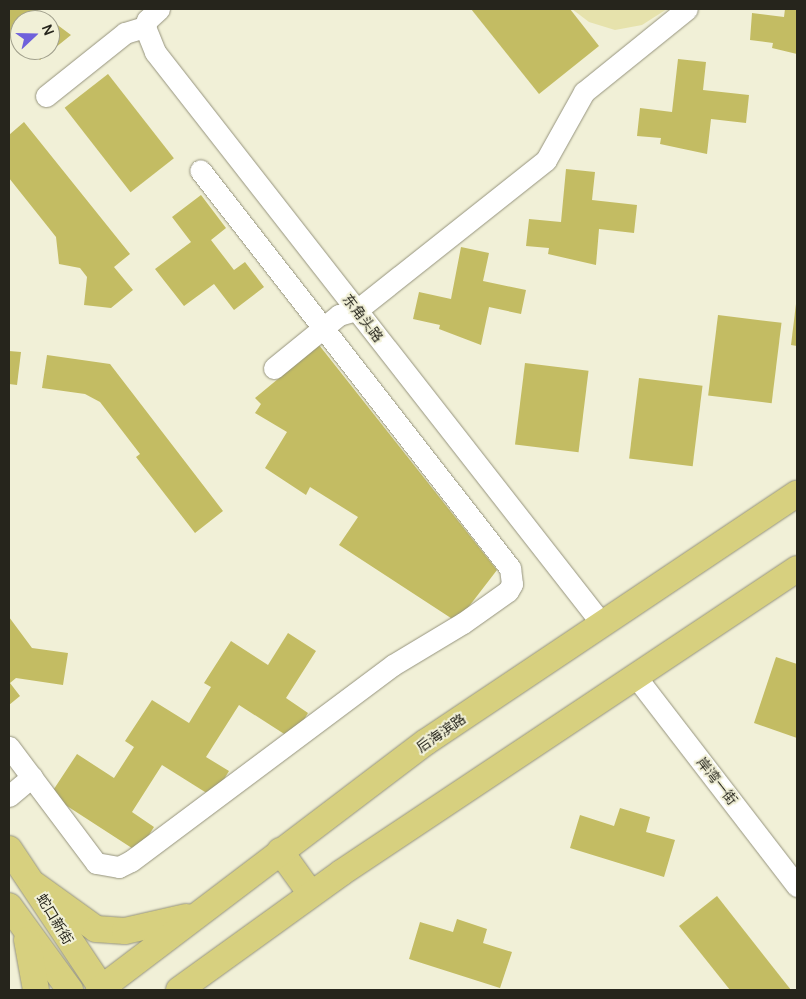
<!DOCTYPE html>
<html>
<head>
<meta charset="utf-8">
<style>
  body { margin:0 }
  #map { position:relative; width:806px; height:999px; overflow:hidden; background:#f1f0d7; font-family:Manrope,"Noto Sans SC",sans-serif }
  div>[style] { position:absolute }
  .green>* { inset:0; background:#e6e2ac }
  .building>* { inset:0; background:#c3bc63; transform-origin:0 0 }
  .roads { filter:drop-shadow(0 0 1px #95937d) drop-shadow(0 0 1px #95937d) }
  .minor>* { height:21px; margin:-10.5px; padding:0 10.5px; transform-origin:10.5px; border-radius:10.5px; background:#fff }
  .major>* { height:26px; margin:-13px; padding:0 13px; transform-origin:13px; border-radius:13px; background:#d7d07f }
  span { translate:-50% -50%; white-space:nowrap; text-align:center; line-height:1.15; -webkit-text-stroke:4px #f1f0d7; paint-order:stroke }
  .street-label { font-size:14px; color:#26251c }
  .frame { position:absolute; inset:0; border:10px solid #26251c; pointer-events:none }
  .north { position:absolute; left:10px; top:10px; width:50px; height:50px; box-sizing:border-box; background:#f1f0d7; border:1px solid #a09f8c; border-radius:50%; rotate:69deg; font-size:14px; font-weight:700; line-height:20px; text-align:center; color:#26251c }
  .north::after { content:''; display:block; margin:auto; width:18px; height:22px; background:#6f61db; clip-path:polygon(50% 0,100% 100%,50% 72%,0 100%) }
</style>
</head>
<body>
<div id="map">
  <div class="green">
    <div style="clip-path:polygon(572px 9px,667px 9px,642px 25px,615px 30px,589px 22px)"></div>
  </div>
  <div class="building">
    <div style="clip-path:polygon(9px 9px,36px 9px,71px 35px,40px 60px,27px 50px,50px 50px,50px 20px,20px 20px,20px 45px,9px 37px)"></div>
    <div style="clip-path:polygon(471px 9px,570px 9px,599px 46px,539px 94px)"></div>
    <div style="clip-path:polygon(785px 9px,797px 9px,797px 54px,772px 48px,773px 43px,750px 40px,752px 13px,784px 17px)"></div>
    <div style="clip-path:polygon(678px 59px,706px 62px,703px 90px,749px 95px,746px 123px,711px 119px,707px 154px,660px 144px,661px 138px,637px 136px,640px 108px,672px 112px)"></div>
    <div style="left:108px;top:74px;width:107px;height:55px;rotate:52deg"></div>
    <div style="clip-path:polygon(24px 122px,130px 254px,114px 267px,133px 290px,111px 308px,84px 305px,87px 277px,80px 268px,59px 264px,56px 237px,9px 178px,9px 135px)"></div>
    <div style="clip-path:polygon(566px 169px,595px 172px,592px 200px,637px 205px,634px 233px,599px 229px,596px 265px,548px 254px,549px 248px,526px 246px,529px 219px,561px 222px)"></div>
    <div style="clip-path:polygon(201px 195px,226px 228px,211px 240px,234px 270px,245px 262px,264px 287px,234px 310px,214px 284px,184px 306px,155px 269px,191px 242px,172px 217px)"></div>
    <div style="clip-path:polygon(461px 247px,489px 253px,483px 281px,526px 290px,521px 314px,489px 307px,481px 345px,439px 329px,440px 325px,413px 319px,419px 292px,451px 299px)"></div>
    <div style="clip-path:polygon(796px 304px,797px 304px,797px 346px,791px 345px)"></div>
    <div style="left:718px;top:315px;width:64px;height:81px;rotate:7deg"></div>
    <div style="clip-path:polygon(319px 345px,497px 570px,457px 622px,339px 545px,358px 517px,310px 487px,306px 495px,265px 468px,287px 432px,255px 413px,261px 404px,255px 398px)"></div>
    <div style="clip-path:polygon(9px 351px,21px 352px,17px 385px,9px 384px)"></div>
    <div style="clip-path:polygon(47px 355px,110px 364px,223px 511px,195px 533px,136px 457px,140px 454px,100px 402px,85px 394px,42px 388px)"></div>
    <div style="left:525px;top:363px;width:64px;height:82px;rotate:7deg"></div>
    <div style="left:639px;top:378px;width:64px;height:81px;rotate:7deg"></div>
    <div style="clip-path:polygon(9px 617px,32px 648px,68px 653px,63px 685px,16px 678px,10px 683px,20px 696px,9px 705px)"></div>
    <div style="clip-path:polygon(288px 633px,316px 651px,286px 698px,308px 713px,292px 739px,239px 705px,206px 757px,229px 771px,213px 797px,162px 765px,132px 812px,154px 827px,138px 852px,50px 795px,77px 754px,114px 778px,134px 747px,125px 741px,152px 700px,189px 723px,211px 687px,204px 683px,231px 641px,268px 665px)"></div>
    <div style="clip-path:polygon(776px 657px,797px 664px,797px 738px,754px 723px)"></div>
    <div style="clip-path:polygon(620px 808px,650px 817px,646px 832px,675px 840px,664px 877px,570px 848px,580px 815px,614px 826px)"></div>
    <div style="clip-path:polygon(717px 896px,791px 990px,730px 990px,679px 926px)"></div>
    <div style="clip-path:polygon(457px 919px,487px 929px,483px 943px,512px 952px,500px 988px,409px 959px,420px 922px,453px 932px)"></div>
  </div>
  <div class="roads">
    <div class="minor">
      <div style="left:159px;top:9px;width:16px;rotate:137deg"></div>
      <div style="left:147px;top:20px;width:7px;rotate:106deg"></div>
      <div style="left:145px;top:27px;width:27px;rotate:68deg"></div>
      <div style="left:155px;top:52px;width:726px;rotate:51.99deg"></div>
      <div style="left:46px;top:96px;width:101px;rotate:-38.6deg"></div>
      <div style="left:125px;top:33px;width:21px;rotate:-17deg"></div>
      <div style="left:274px;top:368px;width:84px;rotate:-39.2deg"></div>
      <div style="left:339px;top:315px;width:19px;rotate:-16deg"></div>
      <div style="left:357px;top:310px;width:241px;rotate:-38.4deg"></div>
      <div style="left:546px;top:160px;width:78px;rotate:-60.8deg"></div>
      <div style="left:584px;top:92px;width:132px;rotate:-38.9deg"></div>
      <div style="left:636px;top:677px;width:264px;rotate:52.4deg"></div>
      <div style="left:9px;top:747px;width:145px;rotate:53.1deg"></div>
      <div style="left:96px;top:863px;width:23px;rotate:10deg"></div>
      <div style="left:119px;top:867px;width:13px;rotate:-27deg"></div>
      <div style="left:131px;top:861px;width:327px;rotate:-36.8deg"></div>
      <div style="left:393px;top:665px;width:82px;rotate:-31deg"></div>
      <div style="left:463px;top:623px;width:55px;rotate:-35.4deg"></div>
      <div style="left:508px;top:591px;width:8px;rotate:-60deg"></div>
      <div style="left:512px;top:584px;width:16px;rotate:-97deg"></div>
      <div style="left:510px;top:568px;width:504px;rotate:-127.91deg"></div>
      <div style="left:9px;top:796px;width:30px;rotate:-40deg"></div>
    </div>
    <div class="major">
      <div style="left:9px;top:849px;width:169px;rotate:56.3deg"></div>
      <div style="left:280px;top:851px;width:53px;rotate:54.2deg"></div>
      <div style="left:35px;top:885px;width:75px;rotate:35.8deg"></div>
      <div style="left:96px;top:929px;width:29px;rotate:4deg"></div>
      <div style="left:125px;top:931px;width:63px;rotate:-12.9deg"></div>
      <div style="left:9px;top:906px;width:104px;rotate:54deg"></div>
      <div style="left:27px;top:940px;width:51px;rotate:79.8deg"></div>
      <div style="left:99px;top:990px;width:410px;rotate:-37.2deg"></div>
      <div style="left:426px;top:742px;width:446px;rotate:-33.8deg"></div>
      <div style="left:179px;top:990px;width:200px;rotate:-35.8deg"></div>
      <div style="left:341px;top:873px;width:548px;rotate:-33.69deg"></div>
    </div>
  </div>
  <div class="street-label">
    <span style="left:363px;top:318px;rotate:52deg">东角头路</span>
    <span style="left:441px;top:733px;rotate:-35deg">后海滨路</span>
    <span style="left:717px;top:781px;rotate:52deg">岸湾一街</span>
    <span style="left:55px;top:919px;rotate:59deg">蛇口新街</span>
  </div>
  <div class="frame"></div>
  <div class="north">N</div>
</div>
</body>
</html>
